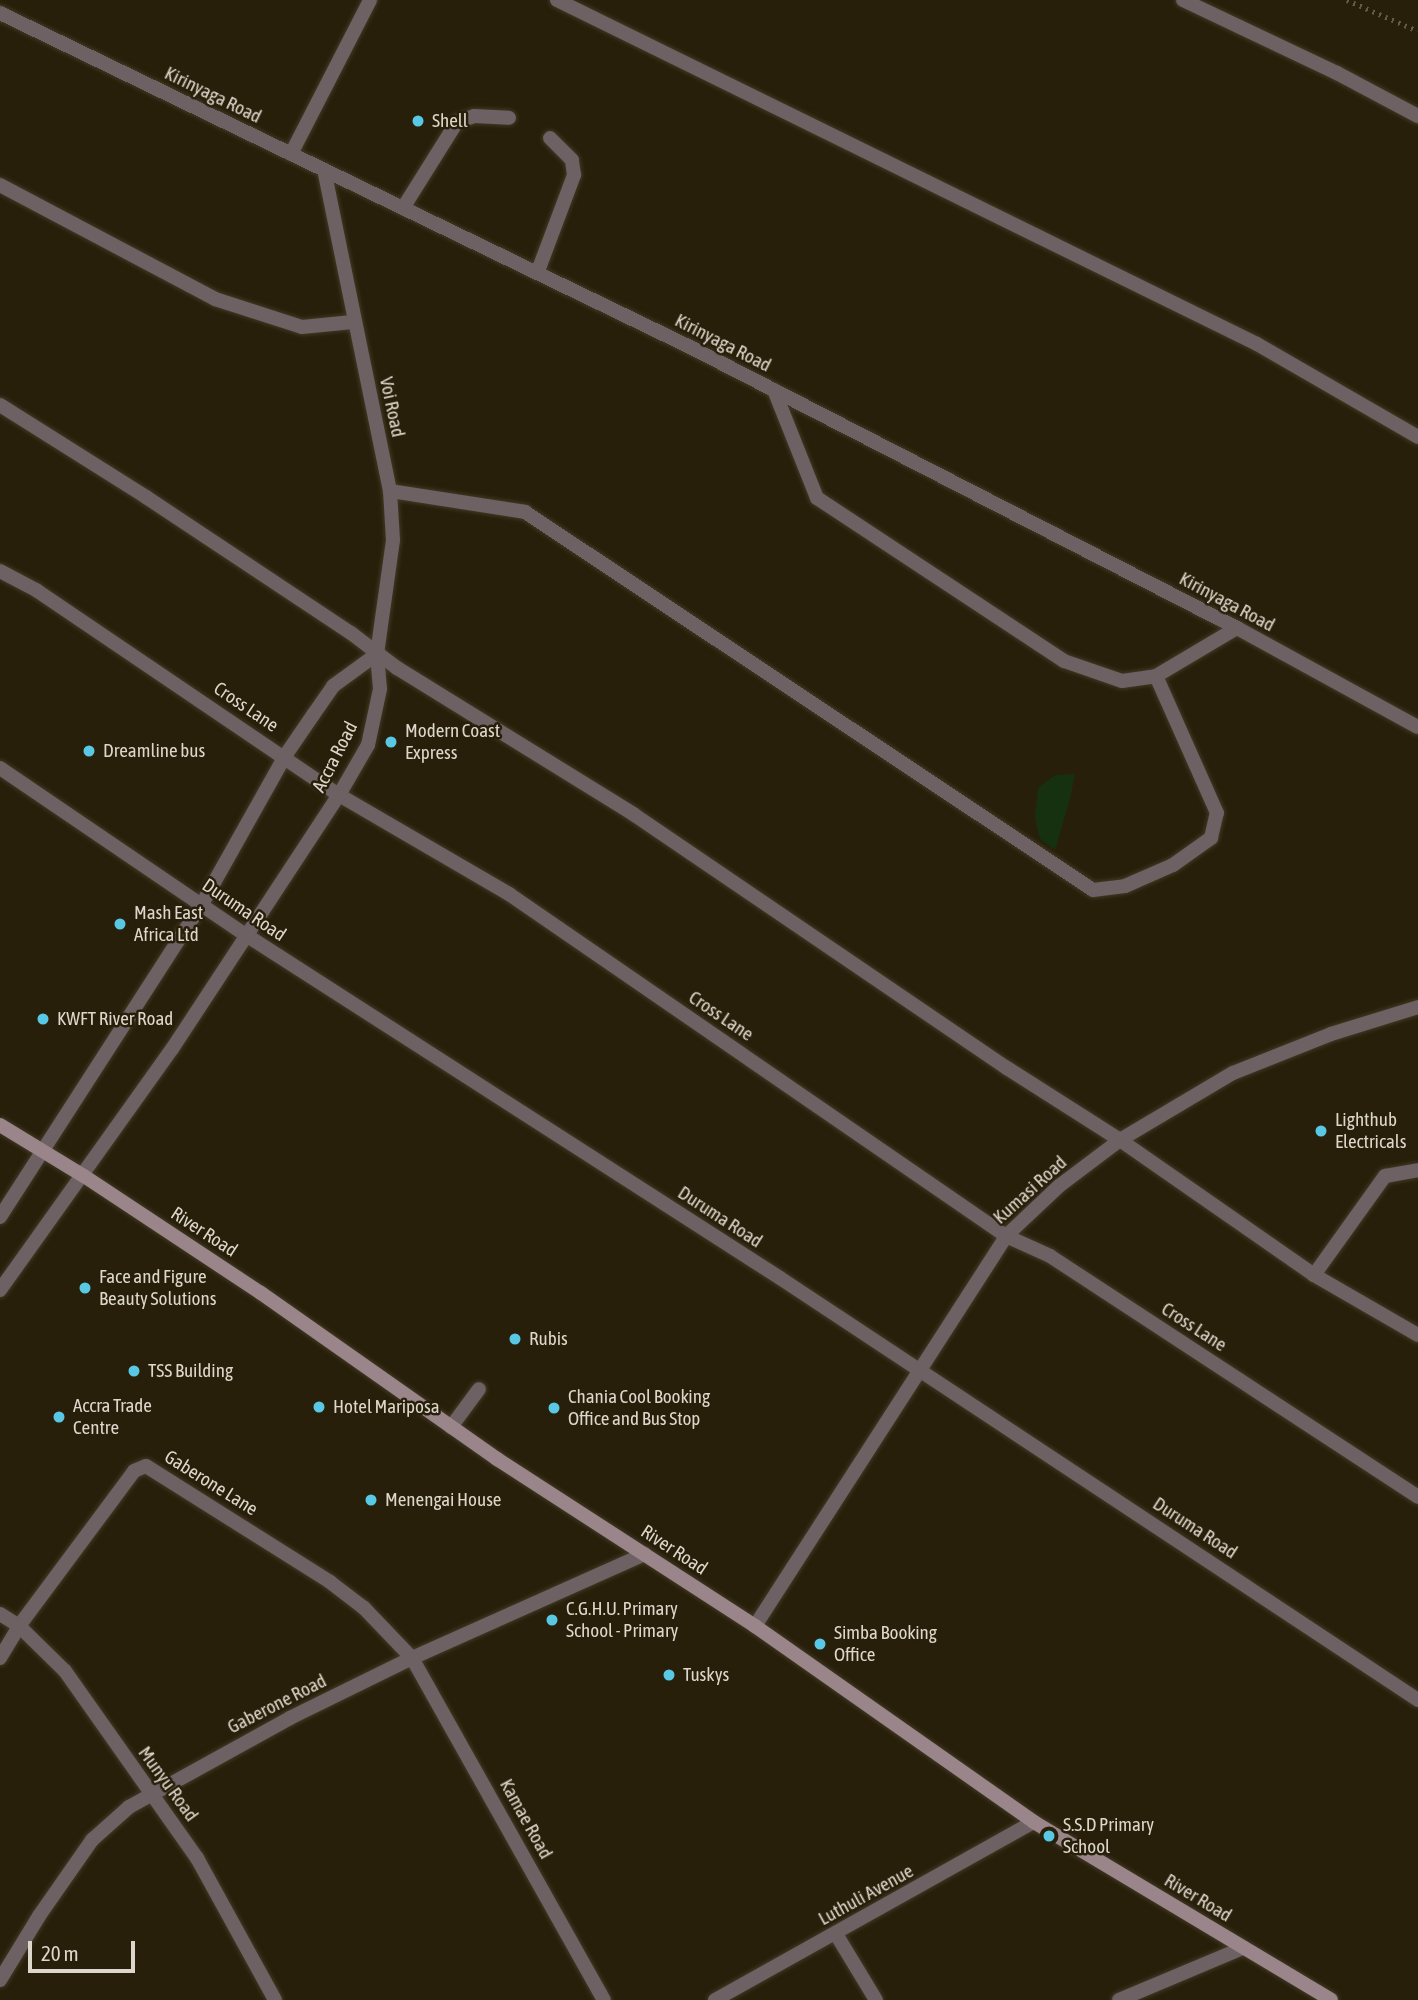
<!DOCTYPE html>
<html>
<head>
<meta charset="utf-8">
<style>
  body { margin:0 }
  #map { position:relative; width:1418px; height:2000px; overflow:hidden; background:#281f0a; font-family:"Asap Condensed",sans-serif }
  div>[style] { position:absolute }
  .green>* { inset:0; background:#16310f }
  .path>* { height:4.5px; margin-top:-2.25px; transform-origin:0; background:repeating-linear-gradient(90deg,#635b48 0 2px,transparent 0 7px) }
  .roads { filter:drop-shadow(0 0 2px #413925) drop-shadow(0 0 2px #413925) }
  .service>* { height:14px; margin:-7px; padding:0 7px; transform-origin:7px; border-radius:7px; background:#6d6163 }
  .minor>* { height:14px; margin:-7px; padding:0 7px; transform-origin:7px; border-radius:7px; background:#6d6163 }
  .tertiary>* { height:14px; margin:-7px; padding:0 7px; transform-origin:7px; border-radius:7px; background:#6d6163 }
  .secondary>* { height:14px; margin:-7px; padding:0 7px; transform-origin:7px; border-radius:7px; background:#9a868a }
  .dots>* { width:19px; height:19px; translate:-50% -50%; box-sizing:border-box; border:4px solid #281f0a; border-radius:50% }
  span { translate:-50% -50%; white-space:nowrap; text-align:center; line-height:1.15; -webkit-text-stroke:5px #281f0a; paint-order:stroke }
  .street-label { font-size:19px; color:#ddd7cb }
  .poi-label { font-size:19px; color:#ddd7cb }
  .left { translate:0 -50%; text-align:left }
  .scale { position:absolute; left:28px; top:1941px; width:107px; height:32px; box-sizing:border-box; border:4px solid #ddd7cb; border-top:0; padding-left:9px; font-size:21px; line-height:24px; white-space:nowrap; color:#ddd7cb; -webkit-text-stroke:5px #281f0a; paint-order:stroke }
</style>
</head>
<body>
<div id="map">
  <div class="green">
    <div style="clip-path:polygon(1075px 774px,1070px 799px,1055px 850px,1040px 839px,1035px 819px,1038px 788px,1055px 775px)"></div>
  </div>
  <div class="path">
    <div style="left:1347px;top:0;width:77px;rotate:23.6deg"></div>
  </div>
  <div class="roads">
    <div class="service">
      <div style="left:403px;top:208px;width:102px;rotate:-57.9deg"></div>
      <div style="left:457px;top:122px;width:18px;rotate:-19deg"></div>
      <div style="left:474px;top:116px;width:35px;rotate:3deg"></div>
      <div style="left:538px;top:271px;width:103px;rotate:-69.4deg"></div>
      <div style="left:574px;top:175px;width:15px;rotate:-98deg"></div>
      <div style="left:572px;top:160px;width:31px;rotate:-135deg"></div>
      <div style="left:774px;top:390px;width:116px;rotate:68.3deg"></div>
      <div style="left:817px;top:498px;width:296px;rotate:33.4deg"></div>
      <div style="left:1064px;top:661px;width:61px;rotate:19deg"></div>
      <div style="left:1122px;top:681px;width:34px;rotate:-8deg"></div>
      <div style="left:1156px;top:676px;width:94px;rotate:-30.7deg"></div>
      <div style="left:390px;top:491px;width:137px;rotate:8.8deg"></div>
      <div style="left:525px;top:512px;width:682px;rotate:33.64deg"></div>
      <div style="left:1093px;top:890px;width:32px;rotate:-7deg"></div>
      <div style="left:1125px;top:886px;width:52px;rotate:-23.6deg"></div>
      <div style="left:1173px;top:865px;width:47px;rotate:-35.4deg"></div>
      <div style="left:1211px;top:838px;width:26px;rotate:-77deg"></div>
      <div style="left:1217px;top:813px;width:150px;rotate:-114deg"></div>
      <div style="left:1314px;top:1275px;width:122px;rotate:-54.4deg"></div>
      <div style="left:1385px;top:1176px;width:34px;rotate:-10deg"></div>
      <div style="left:451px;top:1427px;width:47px;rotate:-53.6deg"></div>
      <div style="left:0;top:1658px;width:37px;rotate:-59deg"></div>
      <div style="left:19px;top:1626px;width:193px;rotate:-53.4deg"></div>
      <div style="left:134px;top:1471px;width:13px;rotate:-23deg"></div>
      <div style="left:146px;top:1466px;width:218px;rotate:32.2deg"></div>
      <div style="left:330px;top:1582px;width:43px;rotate:37.4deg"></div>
      <div style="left:364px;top:1608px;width:69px;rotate:46.2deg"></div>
    </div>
    <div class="minor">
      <div style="left:557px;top:0;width:780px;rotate:26.17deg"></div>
      <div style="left:1257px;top:344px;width:186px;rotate:30deg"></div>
      <div style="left:1183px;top:0;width:170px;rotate:25.4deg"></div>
      <div style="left:1337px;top:73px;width:92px;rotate:28deg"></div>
      <div style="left:291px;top:154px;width:173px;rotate:-62.8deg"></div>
      <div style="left:0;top:185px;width:243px;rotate:27.9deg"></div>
      <div style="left:215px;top:299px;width:91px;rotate:17.8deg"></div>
      <div style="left:302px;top:327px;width:51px;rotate:-5.6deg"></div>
      <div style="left:0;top:405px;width:173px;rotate:32.2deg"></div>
      <div style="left:146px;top:497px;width:246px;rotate:33.6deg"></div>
      <div style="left:351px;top:633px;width:58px;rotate:37.3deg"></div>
      <div style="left:397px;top:668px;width:278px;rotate:31.7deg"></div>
      <div style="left:633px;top:814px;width:452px;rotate:34.2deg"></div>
      <div style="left:1007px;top:1068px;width:134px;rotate:32.5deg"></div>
      <div style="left:1120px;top:1140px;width:236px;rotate:34.8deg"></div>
      <div style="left:1314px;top:1275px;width:120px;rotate:30deg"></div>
      <div style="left:0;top:571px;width:41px;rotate:27.8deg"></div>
      <div style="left:36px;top:590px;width:366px;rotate:34.1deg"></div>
      <div style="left:339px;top:795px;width:197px;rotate:30.2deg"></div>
      <div style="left:509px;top:894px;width:603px;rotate:34.53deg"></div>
      <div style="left:1006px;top:1236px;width:48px;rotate:24.4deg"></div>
      <div style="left:1050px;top:1256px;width:440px;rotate:33.2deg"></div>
      <div style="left:0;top:768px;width:297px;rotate:34.2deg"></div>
      <div style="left:246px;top:935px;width:635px;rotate:32.71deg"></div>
      <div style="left:780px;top:1278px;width:765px;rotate:33.48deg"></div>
      <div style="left:0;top:1217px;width:373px;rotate:-57.2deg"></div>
      <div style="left:202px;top:904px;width:170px;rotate:-60.7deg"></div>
      <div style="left:285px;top:756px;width:50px;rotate:-55.7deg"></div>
      <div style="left:313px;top:715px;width:35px;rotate:-55deg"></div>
      <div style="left:333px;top:686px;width:54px;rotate:-36deg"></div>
      <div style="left:0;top:1290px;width:296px;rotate:-54.5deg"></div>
      <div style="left:172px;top:1049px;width:304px;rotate:-56.7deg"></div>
      <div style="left:339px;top:795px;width:58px;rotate:-59.9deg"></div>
      <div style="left:368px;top:745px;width:57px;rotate:-77.9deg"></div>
      <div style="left:380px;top:689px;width:35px;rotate:-95deg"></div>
      <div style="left:377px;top:654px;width:115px;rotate:-82deg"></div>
      <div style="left:393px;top:540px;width:49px;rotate:-93.5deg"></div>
      <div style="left:390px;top:491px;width:328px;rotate:-101.6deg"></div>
      <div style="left:0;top:1614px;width:22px;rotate:32deg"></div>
      <div style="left:19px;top:1626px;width:64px;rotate:44.4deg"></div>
      <div style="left:65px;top:1671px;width:229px;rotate:54.8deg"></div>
      <div style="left:197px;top:1858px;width:162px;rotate:61.2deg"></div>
      <div style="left:755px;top:1626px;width:464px;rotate:-57.2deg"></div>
      <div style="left:1006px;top:1236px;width:73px;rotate:-43.3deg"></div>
      <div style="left:1059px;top:1186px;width:76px;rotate:-37deg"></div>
      <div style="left:1120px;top:1140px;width:131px;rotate:-30.7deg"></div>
      <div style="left:1233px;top:1073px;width:105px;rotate:-21.7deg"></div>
      <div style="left:1331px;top:1034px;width:91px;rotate:-17.2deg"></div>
      <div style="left:412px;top:1658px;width:392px;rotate:60.7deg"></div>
      <div style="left:836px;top:1934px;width:77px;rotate:58.8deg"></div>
      <div style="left:0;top:1980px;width:75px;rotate:-58.6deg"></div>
      <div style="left:39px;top:1916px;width:93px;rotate:-55.1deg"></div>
      <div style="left:92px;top:1840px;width:50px;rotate:-41.7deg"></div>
      <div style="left:129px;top:1807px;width:184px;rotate:-28.9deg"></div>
      <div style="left:290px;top:1718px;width:136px;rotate:-26.2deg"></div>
      <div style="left:412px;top:1658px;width:255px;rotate:-24.1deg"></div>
      <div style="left:715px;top:2000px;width:365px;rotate:-29.2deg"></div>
      <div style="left:1119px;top:2000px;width:134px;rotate:-22.8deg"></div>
    </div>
    <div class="tertiary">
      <div style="left:0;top:13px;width:767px;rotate:25.83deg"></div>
      <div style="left:690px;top:347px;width:615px;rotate:27.19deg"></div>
      <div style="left:1237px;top:628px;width:206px;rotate:28.7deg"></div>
    </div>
    <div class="secondary">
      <div style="left:0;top:1125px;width:98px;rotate:31.3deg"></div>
      <div style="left:84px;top:1176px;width:212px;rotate:33.5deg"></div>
      <div style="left:261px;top:1293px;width:289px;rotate:35.1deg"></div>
      <div style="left:497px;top:1459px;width:307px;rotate:32.9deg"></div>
      <div style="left:755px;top:1626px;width:341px;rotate:35.1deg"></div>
      <div style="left:1034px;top:1822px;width:346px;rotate:30.9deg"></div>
    </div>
  </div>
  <div class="dots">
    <div style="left:418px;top:121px;background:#58c8e4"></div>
    <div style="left:391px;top:742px;background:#58c8e4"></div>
    <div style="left:89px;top:751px;background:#58c8e4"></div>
    <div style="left:120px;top:924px;background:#58c8e4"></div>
    <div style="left:43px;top:1019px;background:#58c8e4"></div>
    <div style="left:1321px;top:1131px;background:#58c8e4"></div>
    <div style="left:85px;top:1288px;background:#58c8e4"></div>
    <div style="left:515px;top:1339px;background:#58c8e4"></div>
    <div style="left:134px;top:1371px;background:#58c8e4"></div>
    <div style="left:319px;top:1407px;background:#58c8e4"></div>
    <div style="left:554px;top:1408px;background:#58c8e4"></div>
    <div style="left:59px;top:1417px;background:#58c8e4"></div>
    <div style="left:371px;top:1500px;background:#58c8e4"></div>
    <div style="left:552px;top:1620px;background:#58c8e4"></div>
    <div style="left:820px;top:1644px;background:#58c8e4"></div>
    <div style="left:669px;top:1675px;background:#58c8e4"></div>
    <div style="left:1049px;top:1836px;background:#58c8e4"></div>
  </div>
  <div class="street-label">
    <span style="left:213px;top:95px;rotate:26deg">Kirinyaga Road</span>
    <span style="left:723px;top:343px;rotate:27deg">Kirinyaga Road</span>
    <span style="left:392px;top:407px;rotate:78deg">Voi Road</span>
    <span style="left:1227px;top:602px;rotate:28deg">Kirinyaga Road</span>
    <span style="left:246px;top:707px;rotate:34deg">Cross Lane</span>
    <span style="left:335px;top:757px;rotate:-63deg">Accra Road</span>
    <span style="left:244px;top:910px;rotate:34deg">Duruma Road</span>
    <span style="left:721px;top:1016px;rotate:34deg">Cross Lane</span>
    <span style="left:1030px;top:1190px;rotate:-42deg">Kumasi Road</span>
    <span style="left:720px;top:1217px;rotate:33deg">Duruma Road</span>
    <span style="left:204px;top:1232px;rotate:33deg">River Road</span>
    <span style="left:1194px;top:1327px;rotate:33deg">Cross Lane</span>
    <span style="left:211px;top:1483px;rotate:32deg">Gaberone Lane</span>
    <span style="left:1195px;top:1528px;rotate:33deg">Duruma Road</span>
    <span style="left:674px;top:1550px;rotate:33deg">River Road</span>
    <span style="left:277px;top:1704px;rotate:-27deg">Gaberone Road</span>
    <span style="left:168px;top:1784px;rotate:54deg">Munyu Road</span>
    <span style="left:526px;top:1819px;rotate:61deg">Kamae Road</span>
    <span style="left:866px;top:1895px;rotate:-29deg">Luthuli Avenue</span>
    <span style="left:1198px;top:1898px;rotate:31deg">River Road</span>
  </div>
  <div class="poi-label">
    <span class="left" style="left:432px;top:121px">Shell</span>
    <span class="left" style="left:405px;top:742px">Modern Coast<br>Express</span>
    <span class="left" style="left:103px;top:751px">Dreamline bus</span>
    <span class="left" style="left:134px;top:924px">Mash East<br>Africa Ltd</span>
    <span class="left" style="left:57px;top:1019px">KWFT River Road</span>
    <span class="left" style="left:1335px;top:1131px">Lighthub<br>Electricals</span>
    <span class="left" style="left:99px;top:1288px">Face and Figure<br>Beauty Solutions</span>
    <span class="left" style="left:529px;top:1339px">Rubis</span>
    <span class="left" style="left:148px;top:1371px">TSS Building</span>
    <span class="left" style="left:568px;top:1408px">Chania Cool Booking<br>Office and Bus Stop</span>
    <span class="left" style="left:73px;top:1417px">Accra Trade<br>Centre</span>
    <span class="left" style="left:333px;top:1407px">Hotel Mariposa</span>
    <span class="left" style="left:385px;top:1500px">Menengai House</span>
    <span class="left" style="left:566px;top:1620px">C.G.H.U. Primary<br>School - Primary</span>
    <span class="left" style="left:834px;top:1644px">Simba Booking<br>Office</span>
    <span class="left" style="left:683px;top:1675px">Tuskys</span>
    <span class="left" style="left:1063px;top:1836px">S.S.D Primary<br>School</span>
  </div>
  <div class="scale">20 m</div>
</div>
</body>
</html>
